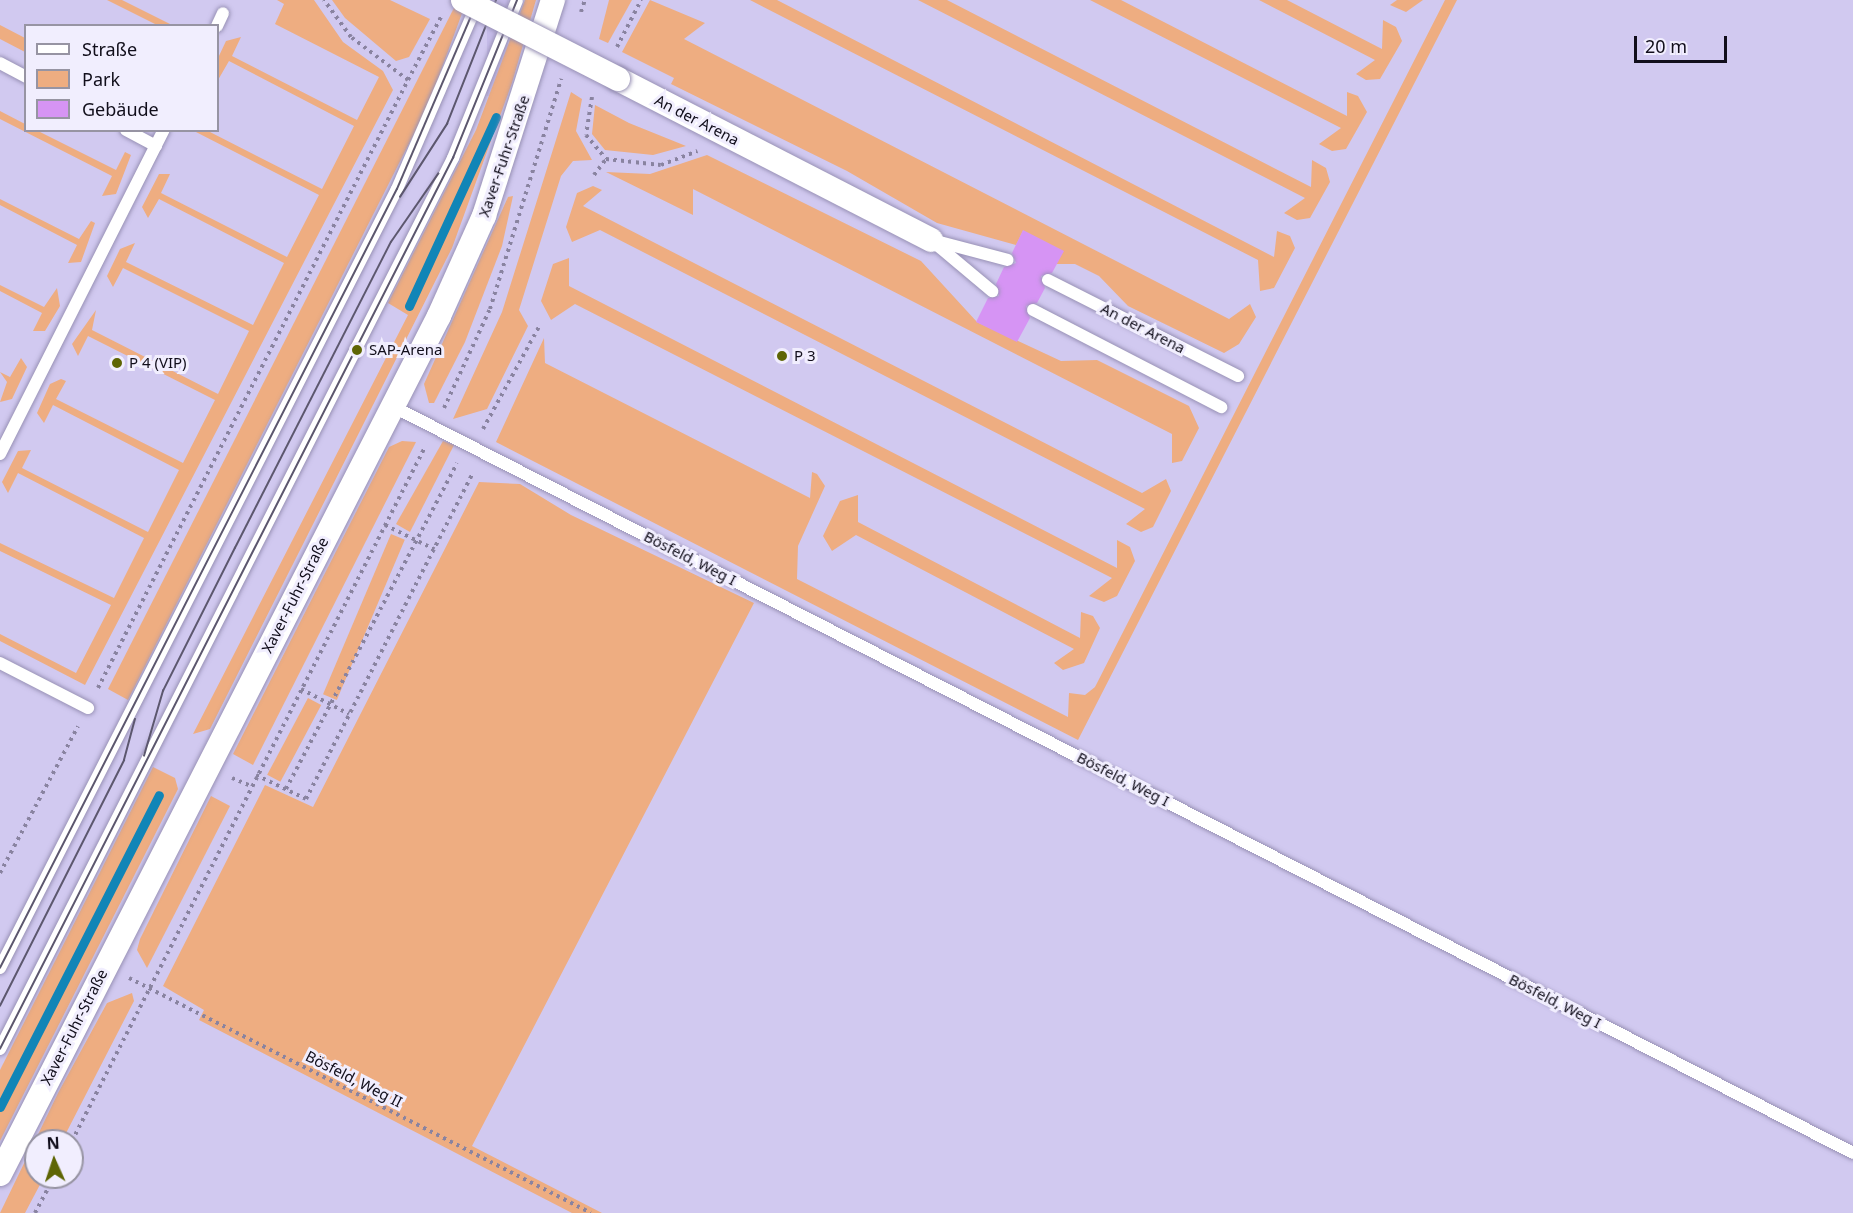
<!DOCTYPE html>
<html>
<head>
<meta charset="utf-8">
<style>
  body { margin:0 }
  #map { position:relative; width:1853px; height:1213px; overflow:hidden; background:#d1c9f0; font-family:"Noto Sans",sans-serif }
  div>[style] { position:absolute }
  .built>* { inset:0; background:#c6bcea; transform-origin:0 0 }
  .green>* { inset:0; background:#eead81; transform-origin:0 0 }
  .stream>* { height:9px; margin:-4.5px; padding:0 4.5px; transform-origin:4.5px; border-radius:4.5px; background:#1185b7 }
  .building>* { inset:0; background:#d694f4 }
  .path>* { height:4px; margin-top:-2px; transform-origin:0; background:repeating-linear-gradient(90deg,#8983a0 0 3px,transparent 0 7.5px) }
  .roads { filter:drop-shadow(0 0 2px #9891b5) drop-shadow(0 0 2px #9891b5) }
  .service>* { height:12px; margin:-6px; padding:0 6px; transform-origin:6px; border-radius:6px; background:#fff }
  .minor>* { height:24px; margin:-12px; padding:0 12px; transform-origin:12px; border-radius:12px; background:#fff }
  .tram>* { height:1.5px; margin:-0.75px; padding:0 0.75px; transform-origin:0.75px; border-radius:0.75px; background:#5c576e }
  .bridges { filter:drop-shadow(0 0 2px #9891b5) drop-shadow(0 0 2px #9891b5) }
  .minor-bridge>* { height:24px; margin:-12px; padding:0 12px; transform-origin:12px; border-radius:12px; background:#fff }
  .dots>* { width:16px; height:16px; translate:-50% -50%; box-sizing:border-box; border:3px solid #f1eefe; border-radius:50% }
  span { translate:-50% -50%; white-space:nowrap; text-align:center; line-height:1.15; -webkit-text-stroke:6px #f1eefe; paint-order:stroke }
  .street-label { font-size:15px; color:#110e1b }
  .poi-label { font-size:15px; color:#110e1b }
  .left { translate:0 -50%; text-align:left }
  .legend { position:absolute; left:24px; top:24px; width:195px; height:108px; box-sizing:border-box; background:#f1eefe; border:2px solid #9794a3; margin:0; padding:8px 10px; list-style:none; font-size:18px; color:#110e1b }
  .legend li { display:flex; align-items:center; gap:12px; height:30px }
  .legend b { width:30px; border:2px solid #9794a3 }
  .north { position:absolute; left:24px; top:1129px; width:60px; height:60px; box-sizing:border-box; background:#f1eefe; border:2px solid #9794a3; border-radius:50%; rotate:357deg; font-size:16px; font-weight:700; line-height:24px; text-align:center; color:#110e1b }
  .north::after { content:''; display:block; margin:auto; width:21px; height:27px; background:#5e6504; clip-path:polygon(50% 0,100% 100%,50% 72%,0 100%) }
  .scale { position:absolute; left:1634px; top:36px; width:93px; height:27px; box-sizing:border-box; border:3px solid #110e1b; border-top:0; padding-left:8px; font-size:18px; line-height:21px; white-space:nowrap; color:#110e1b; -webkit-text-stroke:4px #f1eefe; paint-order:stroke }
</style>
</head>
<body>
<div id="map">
  <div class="built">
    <div style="left:487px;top:0;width:21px;height:96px"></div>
  </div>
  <div class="green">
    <div style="clip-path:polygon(107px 0,122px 0,172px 25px,157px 25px)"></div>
    <div style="clip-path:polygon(277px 0,314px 0,343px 42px,383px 71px,393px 90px,85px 685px,0 641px,0 634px,76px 673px,111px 605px,0 551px,0 543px,114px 598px,144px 538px,18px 473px,8px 493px,2px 482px,18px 451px,31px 450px,22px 468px,148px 532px,179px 470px,53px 405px,44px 423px,37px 413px,50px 384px,61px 379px,66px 381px,56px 399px,183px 463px,215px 400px,88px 336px,78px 356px,72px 344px,96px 310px,92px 330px,218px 394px,249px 331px,123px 268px,113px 287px,107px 276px,120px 249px,135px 243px,126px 262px,253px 325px,284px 263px,159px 199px,148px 218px,142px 207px,159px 174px,170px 174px,161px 193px,287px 257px,319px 195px,194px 131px,208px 131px,322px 189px,354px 126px,229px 61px,218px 80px,218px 58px,226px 41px,241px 37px,232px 56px,357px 120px,379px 77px,275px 24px,284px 4px)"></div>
    <div style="clip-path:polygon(332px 0,390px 0,430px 19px,409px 57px,396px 61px,345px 18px)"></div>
    <div style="clip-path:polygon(458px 0,467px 0,427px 108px,128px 700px,108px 689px)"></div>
    <div style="clip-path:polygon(525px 0,536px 0,512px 83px,452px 248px,210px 729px,193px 734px,408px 315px,388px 303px,476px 130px)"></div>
    <div style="clip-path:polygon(609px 0,632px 0,608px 43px,599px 39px)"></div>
    <div style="clip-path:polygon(650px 0,705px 23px,684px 39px,1229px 319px,1250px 304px,1256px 317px,1239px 344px,1224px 353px,1128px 306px,1099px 276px,1075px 264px,1057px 264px,1023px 231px,1016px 245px,937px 223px,847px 171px,671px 84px,674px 78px,622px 52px)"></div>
    <div style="clip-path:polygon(750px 0,777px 0,1274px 257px,1277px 231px,1290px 236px,1295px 248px,1274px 288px,1260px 291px,1258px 260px)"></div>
    <div style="clip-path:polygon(918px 0,947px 0,1311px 187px,1312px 160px,1326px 168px,1330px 182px,1310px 218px,1297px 220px,1284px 213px,1305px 198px)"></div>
    <div style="clip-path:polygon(1090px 0,1121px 0,1347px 116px,1347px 92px,1358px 96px,1367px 112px,1346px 149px,1332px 151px,1319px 144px,1341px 128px)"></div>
    <div style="clip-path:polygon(1259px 0,1287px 0,1382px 49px,1383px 20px,1396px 27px,1402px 41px,1380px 79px,1366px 80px,1356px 74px,1375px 60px)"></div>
    <div style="clip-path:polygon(1397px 0,1423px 0,1406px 12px,1390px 5px)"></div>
    <div style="clip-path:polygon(1445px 0,1457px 0,1078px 740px,496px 442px,544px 338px,545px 363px,810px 498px,812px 472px,817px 474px,825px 486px,798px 546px,797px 579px,1068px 717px,1069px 693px,1085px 695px,1095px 687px)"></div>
    <div style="clip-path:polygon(0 25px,25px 38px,25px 52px,0 39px)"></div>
    <div style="clip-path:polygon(571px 92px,582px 99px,576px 131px,592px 160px,573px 161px,561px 176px,519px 310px,528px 326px,487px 409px,453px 419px,502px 312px)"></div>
    <div style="clip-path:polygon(595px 105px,629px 123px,686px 146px,653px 155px,605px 150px,592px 134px)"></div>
    <div style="clip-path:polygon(0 111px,25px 124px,26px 130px,38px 131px,116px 170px,125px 152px,131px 155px,116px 194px,102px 196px,112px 176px,0 119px)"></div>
    <div style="clip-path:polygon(707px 155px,921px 261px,977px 322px,1061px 361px,1097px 360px,1189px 406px,1199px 428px,1182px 461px,1172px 463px,1172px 434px,693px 189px,693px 215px,606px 172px,650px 174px)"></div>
    <div style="clip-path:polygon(593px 186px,602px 190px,583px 206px,1142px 493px,1166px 479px,1171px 491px,1153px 527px,1141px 532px,1126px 524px,1145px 509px,600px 230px,572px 242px,566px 227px,577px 193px)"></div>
    <div style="clip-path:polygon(513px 196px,502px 246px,465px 342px,434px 403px,429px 403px,424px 384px,508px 197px)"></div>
    <div style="clip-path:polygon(0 199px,79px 239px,91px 221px,95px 223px,81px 262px,68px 263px,77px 245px,0 205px)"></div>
    <div style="clip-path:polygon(569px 258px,569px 286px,1117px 568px,1117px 540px,1130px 547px,1135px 561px,1117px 596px,1104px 602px,1089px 596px,1112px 578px,575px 304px,551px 320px,541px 301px,553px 264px)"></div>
    <div style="clip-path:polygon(0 285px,44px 307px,57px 288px,60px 306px,45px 331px,33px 331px,42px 313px,0 291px)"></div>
    <div style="clip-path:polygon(21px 358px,27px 367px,12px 399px,0 402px,7px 382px,0 372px,10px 377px)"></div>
    <div style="clip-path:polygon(402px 441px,416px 442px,253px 765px,233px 754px,389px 447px)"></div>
    <div style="clip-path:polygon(443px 441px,454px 445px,410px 532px,396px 524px)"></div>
    <div style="clip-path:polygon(479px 482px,520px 484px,571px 515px,754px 603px,472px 1146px,602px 1213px,572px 1213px,199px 1020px,204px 1010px,163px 986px,265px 785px,313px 807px)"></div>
    <div style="clip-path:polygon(858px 495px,858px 522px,1080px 638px,1081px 612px,1093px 616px,1100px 628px,1084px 663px,1063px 670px,1054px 663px,1074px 649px,856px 535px,832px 551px,823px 536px,840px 501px)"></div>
    <div style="left:391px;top:534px;width:15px;height:174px;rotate:23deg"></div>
    <div style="left:308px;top:698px;width:15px;height:87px;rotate:28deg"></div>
    <div style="clip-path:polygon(153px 767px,175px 778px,178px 789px,0 1141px,0 1070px)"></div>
    <div style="clip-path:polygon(211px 796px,230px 806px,147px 968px,137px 950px,140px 939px)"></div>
    <div style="clip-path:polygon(132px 993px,134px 1001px,62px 1141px,36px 1141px,36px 1177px,44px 1177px,25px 1213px,0 1213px,58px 1093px,107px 1003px)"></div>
  </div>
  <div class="stream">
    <div style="left:409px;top:306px;width:208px;rotate:-65.3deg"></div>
    <div style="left:0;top:1107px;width:350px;rotate:-63deg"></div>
  </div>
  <div class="building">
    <div style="clip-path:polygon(1023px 230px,1064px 251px,1052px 273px,1041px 276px,1045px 288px,1037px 303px,1026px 306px,1030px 318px,1017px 342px,976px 322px,988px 298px,999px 296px,996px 284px,1004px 267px,1016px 263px,1012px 253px)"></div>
  </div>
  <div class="path">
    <div style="left:581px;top:12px;width:13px;rotate:-72deg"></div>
    <div style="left:617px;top:47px;width:53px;rotate:-62.9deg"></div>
    <div style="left:408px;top:80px;width:71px;rotate:-62.4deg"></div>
    <div style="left:592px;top:97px;width:38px;rotate:99deg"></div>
    <div style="left:586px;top:135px;width:31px;rotate:50deg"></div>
    <div style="left:594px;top:175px;width:20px;rotate:-53deg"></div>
    <div style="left:606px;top:159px;width:55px;rotate:6.2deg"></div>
    <div style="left:661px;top:165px;width:39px;rotate:-21deg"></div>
    <div style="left:444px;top:408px;width:109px;rotate:-65.1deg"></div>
    <div style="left:490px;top:309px;width:241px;rotate:-72.8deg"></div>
    <div style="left:483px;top:429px;width:119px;rotate:-61.3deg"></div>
    <div style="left:385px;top:525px;width:55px;rotate:26.1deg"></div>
    <div style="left:98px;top:688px;width:682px;rotate:-62.98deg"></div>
    <div style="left:408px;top:80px;width:71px;rotate:-143deg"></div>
    <div style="left:351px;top:37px;width:46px;rotate:-126.1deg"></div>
    <div style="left:301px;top:689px;width:54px;rotate:27.5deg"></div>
    <div style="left:256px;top:775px;width:55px;rotate:25.6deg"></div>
    <div style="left:306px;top:799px;width:367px;rotate:-62.9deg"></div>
    <div style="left:232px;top:778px;width:21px;rotate:23deg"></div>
    <div style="left:286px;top:789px;width:368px;rotate:-62.3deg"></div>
    <div style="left:0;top:873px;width:166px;rotate:-62deg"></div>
    <div style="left:129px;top:978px;width:518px;rotate:26.96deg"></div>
    <div style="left:72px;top:1141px;width:779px;rotate:-63.04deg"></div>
    <div style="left:35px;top:1213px;width:41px;rotate:-62.2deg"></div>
  </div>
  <div class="roads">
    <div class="service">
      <div style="left:217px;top:26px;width:14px;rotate:-65deg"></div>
      <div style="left:0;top:63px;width:30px;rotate:28deg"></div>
      <div style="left:126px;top:130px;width:34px;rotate:28deg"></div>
      <div style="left:931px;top:240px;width:80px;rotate:39.9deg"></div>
      <div style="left:936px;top:241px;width:74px;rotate:14.8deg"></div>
      <div style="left:1048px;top:280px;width:213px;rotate:26.8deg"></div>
      <div style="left:1033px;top:310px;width:212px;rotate:27.3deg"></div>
      <div style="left:392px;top:406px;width:1641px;rotate:27.08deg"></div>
      <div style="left:0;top:454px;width:363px;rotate:-63.2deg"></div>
      <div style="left:0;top:663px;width:99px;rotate:27.1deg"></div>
      <div style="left:0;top:968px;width:874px;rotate:-63deg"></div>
      <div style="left:397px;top:189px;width:202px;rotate:-66.6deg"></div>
      <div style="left:0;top:1049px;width:1000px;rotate:-63.05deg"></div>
      <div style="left:453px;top:158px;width:170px;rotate:-67.9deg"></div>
    </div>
    <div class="minor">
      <div style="left:618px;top:79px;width:352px;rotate:27.2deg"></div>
      <div style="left:0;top:1174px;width:964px;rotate:-62.9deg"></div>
      <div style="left:439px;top:316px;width:110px;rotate:-65.8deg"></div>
      <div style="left:484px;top:216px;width:227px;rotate:-72.3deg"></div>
    </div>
  </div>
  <div class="tram">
    <div style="left:400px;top:197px;width:87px;rotate:-57.2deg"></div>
    <div style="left:447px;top:124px;width:133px;rotate:-68.4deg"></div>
    <div style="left:144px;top:756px;width:68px;rotate:-73.7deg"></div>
    <div style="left:163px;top:691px;width:160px;rotate:-63.3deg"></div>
    <div style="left:235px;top:548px;width:343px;rotate:-63deg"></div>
    <div style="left:391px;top:242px;width:83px;rotate:-55.3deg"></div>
    <div style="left:0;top:968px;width:874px;rotate:-63deg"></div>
    <div style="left:397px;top:189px;width:206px;rotate:-66.8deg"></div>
    <div style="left:0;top:1006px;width:275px;rotate:-63.2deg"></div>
    <div style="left:124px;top:760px;width:42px;rotate:-75deg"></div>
    <div style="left:0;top:1049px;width:1000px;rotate:-63.05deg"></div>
    <div style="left:453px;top:158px;width:170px;rotate:-67.9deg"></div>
  </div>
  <div class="bridges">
    <div class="minor-bridge">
      <div style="left:463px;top:0;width:174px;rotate:27deg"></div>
    </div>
  </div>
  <div class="dots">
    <div style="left:357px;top:350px;background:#5e6504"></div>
    <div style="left:782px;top:356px;background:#5e6504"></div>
    <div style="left:117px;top:363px;background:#5e6504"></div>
  </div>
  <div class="street-label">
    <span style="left:697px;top:120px;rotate:27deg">An der Arena</span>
    <span style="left:504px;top:156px;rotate:-71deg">Xaver-Fuhr-Straße</span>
    <span style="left:1143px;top:328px;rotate:27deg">An der Arena</span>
    <span style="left:690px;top:558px;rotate:27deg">Bösfeld, Weg I</span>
    <span style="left:295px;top:595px;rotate:-63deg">Xaver-Fuhr-Straße</span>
    <span style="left:1123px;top:779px;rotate:27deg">Bösfeld, Weg I</span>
    <span style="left:1555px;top:1001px;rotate:27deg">Bösfeld, Weg I</span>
    <span style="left:74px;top:1027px;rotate:-63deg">Xaver-Fuhr-Straße</span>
    <span style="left:354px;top:1079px;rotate:27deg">Bösfeld, Weg II</span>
  </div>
  <div class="poi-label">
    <span class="left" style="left:369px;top:350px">SAP-Arena</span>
    <span class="left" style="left:794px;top:356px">P 3</span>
    <span class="left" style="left:129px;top:363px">P 4 (VIP)</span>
  </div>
  <ul class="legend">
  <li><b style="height:8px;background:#fff"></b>Straße</li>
  <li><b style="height:16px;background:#eead81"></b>Park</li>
  <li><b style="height:16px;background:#d694f4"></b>Gebäude</li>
  </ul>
  <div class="north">N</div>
  <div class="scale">20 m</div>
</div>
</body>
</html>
